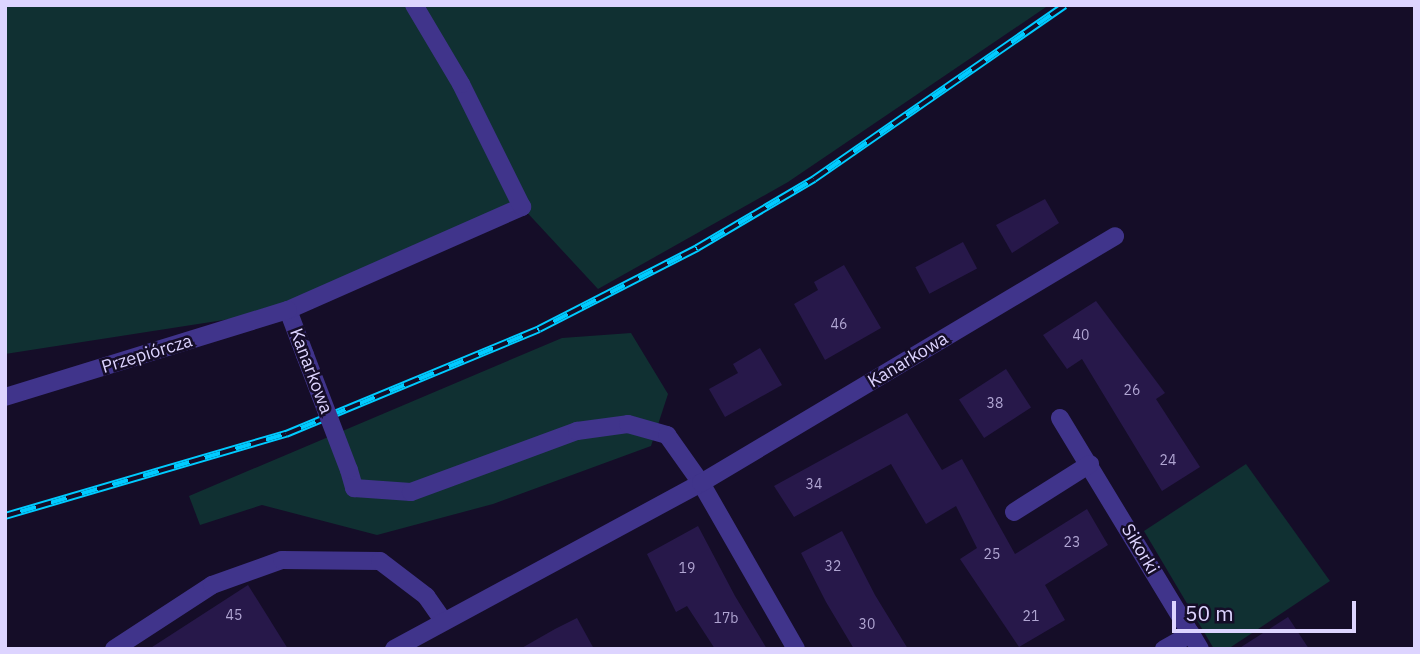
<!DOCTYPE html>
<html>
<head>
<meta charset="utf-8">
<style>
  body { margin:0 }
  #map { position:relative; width:1420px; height:654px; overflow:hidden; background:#150d28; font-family:"IBM Plex Sans",sans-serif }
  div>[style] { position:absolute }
  .green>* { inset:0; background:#103032 }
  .building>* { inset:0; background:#27184a; transform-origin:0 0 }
  .minor>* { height:18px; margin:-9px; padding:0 9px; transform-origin:9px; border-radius:9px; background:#40348b }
  .rail>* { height:8px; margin-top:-4px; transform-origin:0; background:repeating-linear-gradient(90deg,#150d28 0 16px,#00cbff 0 32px); box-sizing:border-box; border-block:2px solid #00cbff }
  .minor-bridge>* { height:18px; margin:-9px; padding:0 9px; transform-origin:9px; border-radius:9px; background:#40348b }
  span { translate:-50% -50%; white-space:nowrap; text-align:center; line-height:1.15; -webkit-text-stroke:5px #150d28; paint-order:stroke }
  .number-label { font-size:14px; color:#b0a5d2 }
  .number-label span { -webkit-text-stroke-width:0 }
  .street-label { font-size:18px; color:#ddd4ff }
  .frame { position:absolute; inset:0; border:7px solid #ddd4ff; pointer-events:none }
  .scale { position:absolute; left:1172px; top:601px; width:184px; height:32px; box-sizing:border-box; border:4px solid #ddd4ff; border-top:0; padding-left:9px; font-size:21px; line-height:24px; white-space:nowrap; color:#ddd4ff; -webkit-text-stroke:5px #150d28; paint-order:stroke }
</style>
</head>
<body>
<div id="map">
  <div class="green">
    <div style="clip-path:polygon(5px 5px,1049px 5px,788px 182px,598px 289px,522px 207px,288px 310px,5px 354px)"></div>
    <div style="clip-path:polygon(631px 333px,668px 394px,651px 446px,493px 504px,377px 535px,262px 505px,200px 525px,189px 496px,562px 338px)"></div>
    <div style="clip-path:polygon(1246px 464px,1330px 581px,1228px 649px,1214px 649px,1144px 531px)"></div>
  </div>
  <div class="building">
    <div style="clip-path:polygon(1045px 199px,1059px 223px,1012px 253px,996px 225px)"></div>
    <div style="left:963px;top:242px;width:30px;height:54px;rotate:62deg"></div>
    <div style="clip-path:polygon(844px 265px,881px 328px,825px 360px,794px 304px,818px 290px,814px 282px)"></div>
    <div style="clip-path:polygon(1096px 301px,1165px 393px,1156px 399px,1200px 467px,1162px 491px,1082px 359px,1067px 369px,1043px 335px)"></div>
    <div style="clip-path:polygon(760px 348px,782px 385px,725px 417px,709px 389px,738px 373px,733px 364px)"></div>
    <div style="left:1006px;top:369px;width:46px;height:56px;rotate:57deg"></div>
    <div style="clip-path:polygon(907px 413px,942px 470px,962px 459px,1015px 554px,1087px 509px,1108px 545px,1045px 585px,1065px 620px,1019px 647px,960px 559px,977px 548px,956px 506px,926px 524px,891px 464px,794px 517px,774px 486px)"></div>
    <div style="clip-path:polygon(698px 526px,735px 596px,767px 649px,715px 649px,687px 606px,676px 612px,647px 554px)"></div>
    <div style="clip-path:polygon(842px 531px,875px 595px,908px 649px,854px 649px,826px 602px,801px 553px)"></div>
    <div style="clip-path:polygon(248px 585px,288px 649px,149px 649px)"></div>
    <div style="clip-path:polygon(1288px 617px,1309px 649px,1238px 649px)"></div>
    <div style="clip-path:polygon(577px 618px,594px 649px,520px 649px,555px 629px)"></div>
  </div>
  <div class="minor">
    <div style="left:305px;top:355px;width:48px;rotate:-110.7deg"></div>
    <div style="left:288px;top:310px;width:256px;rotate:-23.8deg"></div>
    <div style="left:522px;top:207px;width:137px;rotate:-116.4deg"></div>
    <div style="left:461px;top:84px;width:92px;rotate:-120.7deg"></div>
    <div style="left:5px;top:397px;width:296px;rotate:-17.1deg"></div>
    <div style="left:1060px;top:418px;width:253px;rotate:58.8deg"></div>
    <div style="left:349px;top:470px;width:19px;rotate:74deg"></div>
    <div style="left:354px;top:488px;width:57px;rotate:4deg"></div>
    <div style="left:411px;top:492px;width:177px;rotate:-20.2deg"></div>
    <div style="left:577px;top:431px;width:51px;rotate:-7.8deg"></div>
    <div style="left:628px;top:424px;width:41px;rotate:15.8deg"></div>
    <div style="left:667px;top:435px;width:59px;rotate:54.7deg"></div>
    <div style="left:701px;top:483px;width:191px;rotate:60.2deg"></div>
    <div style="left:1014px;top:512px;width:90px;rotate:-32.3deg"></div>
    <div style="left:114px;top:649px;width:117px;rotate:-33.1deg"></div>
    <div style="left:212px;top:585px;width:74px;rotate:-19.7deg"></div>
    <div style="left:282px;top:560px;width:98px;rotate:0.6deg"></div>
    <div style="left:380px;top:561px;width:58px;rotate:37.3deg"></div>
    <div style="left:426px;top:596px;width:29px;rotate:55deg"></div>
    <div style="left:394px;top:649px;width:349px;rotate:-28.4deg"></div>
    <div style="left:701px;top:483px;width:482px;rotate:-30.8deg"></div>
    <div style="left:1164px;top:649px;width:31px;rotate:-29deg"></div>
    <div style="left:1191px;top:634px;width:17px;rotate:59deg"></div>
  </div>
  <div class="rail">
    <div style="left:5px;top:516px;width:293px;rotate:-16.3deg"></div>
    <div style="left:286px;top:434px;width:274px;rotate:-22.5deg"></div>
    <div style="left:539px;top:329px;width:178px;rotate:-27.1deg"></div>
    <div style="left:697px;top:248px;width:136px;rotate:-30.5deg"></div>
    <div style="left:814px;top:179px;width:305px;rotate:-34.7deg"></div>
  </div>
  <div class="minor-bridge">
    <div style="left:305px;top:355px;width:123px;rotate:69.1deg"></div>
  </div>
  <div class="number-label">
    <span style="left:839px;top:324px">46</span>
    <span style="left:1081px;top:335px">40</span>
    <span style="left:1132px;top:390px">26</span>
    <span style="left:995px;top:403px">38</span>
    <span style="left:1168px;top:460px">24</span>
    <span style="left:814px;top:484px">34</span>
    <span style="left:1072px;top:542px">23</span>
    <span style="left:992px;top:554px">25</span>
    <span style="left:833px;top:566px">32</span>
    <span style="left:687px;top:568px">19</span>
    <span style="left:234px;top:615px">45</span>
    <span style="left:1031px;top:616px">21</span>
    <span style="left:726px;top:618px">17b</span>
    <span style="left:867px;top:624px">30</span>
  </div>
  <div class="street-label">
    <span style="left:147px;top:354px;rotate:-17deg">Przepiórcza</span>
    <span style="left:908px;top:360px;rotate:-31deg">Kanarkowa</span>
    <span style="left:311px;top:371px;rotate:69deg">Kanarkowa</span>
    <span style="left:1140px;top:549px;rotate:59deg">Sikorki</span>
  </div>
  <div class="frame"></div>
  <div class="scale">50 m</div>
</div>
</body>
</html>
